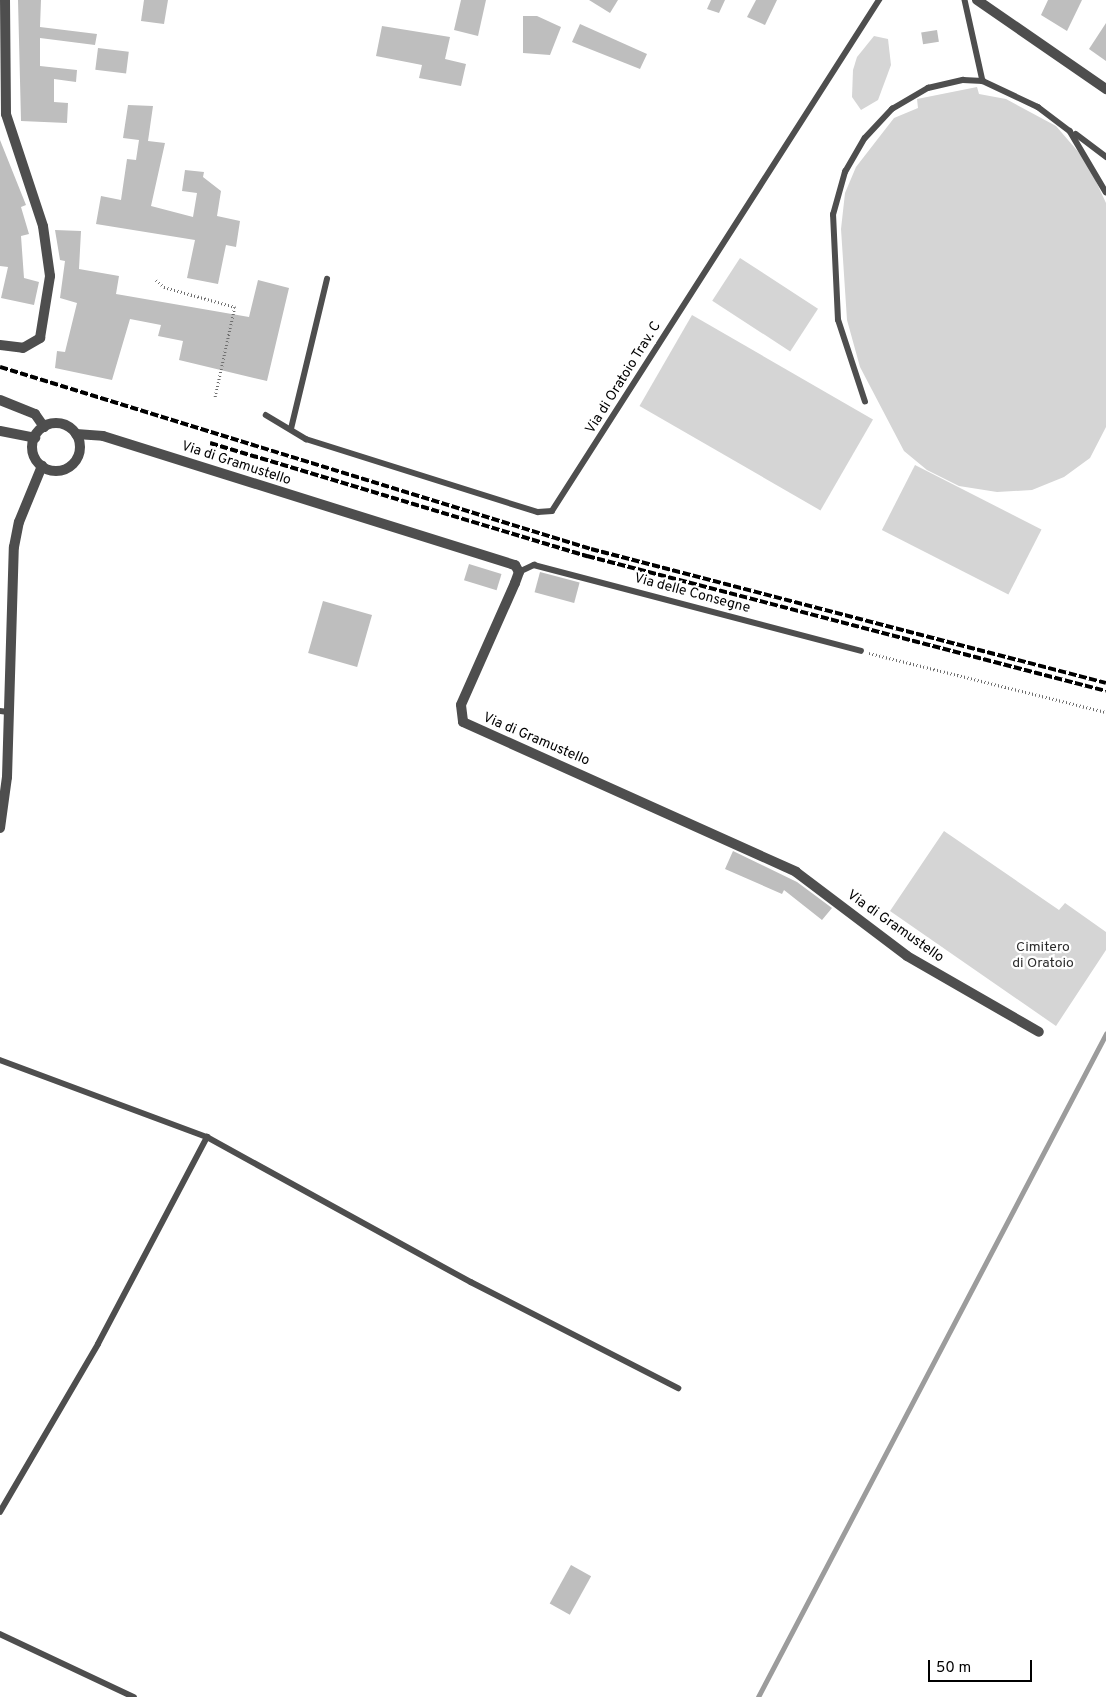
<!DOCTYPE html>
<html>
<head>
<meta charset="utf-8">
<style>
  body { margin:0 }
  #map { position:relative; width:1106px; height:1697px; overflow:hidden; background:#fff; font-family:Overpass,sans-serif }
  div>[style] { position:absolute }
  .green>* { inset:0; background:#d5d5d5; transform-origin:0 0 }
  .stream>* { height:4.5px; margin:-2.25px; padding:0 2.25px; transform-origin:2.25px; border-radius:2.25px; background:#9c9c9c }
  .building>* { inset:0; background:#bebebe; transform-origin:0 0 }
  .path>* { height:2.5px; margin-top:-1.25px; transform-origin:0; background:repeating-linear-gradient(90deg,#707070 0 1px,transparent 0 3.5px) }
  .lane>* { height:5.5px; margin:-2.75px; padding:0 2.75px; transform-origin:2.75px; border-radius:2.75px; background:#4e4e4e }
  .street>* { height:10px; margin:-5px; padding:0 5px; transform-origin:5px; border-radius:5px; background:#4e4e4e }
  .street>.ring { margin:-5px; padding:0; box-sizing:content-box; background:none; border:10px solid #4e4e4e; border-radius:50% }
  .rail>* { height:4px; margin-top:-2px; transform-origin:0; background:repeating-linear-gradient(90deg,#000 0 8px,transparent 0 10.5px) }
  span { translate:-50% -50%; white-space:nowrap; text-align:center; line-height:1.15; -webkit-text-stroke:4.5px #fff; paint-order:stroke }
  .street-label { font-size:14px; color:#000 }
  .park-label { font-size:14px; color:#2c2c2c }
  .scale { position:absolute; left:928px; top:1660px; width:104px; height:22px; box-sizing:border-box; border:2px solid #000; border-top:0; padding-left:6px; font-size:15px; line-height:18px; white-space:nowrap; color:#000; -webkit-text-stroke:4px #fff; paint-order:stroke }
</style>
</head>
<body>
<div id="map">
  <div class="green">
    <div style="clip-path:polygon(874px 36px,888px 39px,891px 65px,878px 100px,861px 110px,852px 97px,853px 70px,857px 57px)"></div>
    <div style="clip-path:polygon(977px 87px,979px 94px,1006px 99px,1056px 126px,1087px 162px,1106px 203px,1106px 427px,1090px 458px,1064px 477px,1032px 490px,997px 492px,959px 486px,927px 470px,904px 451px,860px 367px,847px 320px,841px 229px,845px 193px,856px 167px,894px 118px,918px 108px,917px 99px)"></div>
    <div style="left:740px;top:258px;width:93px;height:51px;rotate:33deg"></div>
    <div style="left:692px;top:315px;width:209px;height:105px;rotate:30deg"></div>
    <div style="left:915px;top:465px;width:142px;height:73px;rotate:27deg"></div>
    <div style="clip-path:polygon(944px 831px,1059px 910px,1065px 903px,1106px 932px,1106px 950px,1056px 1026px,890px 911px)"></div>
  </div>
  <div class="stream">
    <div style="left:758px;top:1697px;width:749px;rotate:-62.31deg"></div>
  </div>
  <div class="building">
    <div style="clip-path:polygon(18px 0,41px 0,40px 27px,97px 34px,95px 45px,40px 38px,40px 66px,77px 70px,76px 82px,54px 79px,54px 102px,68px 103px,67px 123px,21px 121px)"></div>
    <div style="clip-path:polygon(144px 0,168px 0,164px 24px,141px 21px)"></div>
    <div style="clip-path:polygon(461px 0,486px 0,478px 36px,454px 30px)"></div>
    <div style="clip-path:polygon(589px 0,618px 0,610px 13px)"></div>
    <div style="clip-path:polygon(711px 0,725px 0,719px 13px,707px 9px)"></div>
    <div style="clip-path:polygon(756px 0,777px 0,765px 25px,747px 17px)"></div>
    <div style="clip-path:polygon(1048px 0,1082px 0,1067px 31px,1041px 15px)"></div>
    <div style="clip-path:polygon(523px 16px,537px 16px,561px 27px,550px 55px,523px 53px)"></div>
    <div style="clip-path:polygon(1106px 23px,1106px 61px,1089px 49px)"></div>
    <div style="clip-path:polygon(580px 24px,647px 54px,640px 69px,572px 42px)"></div>
    <div style="clip-path:polygon(382px 26px,450px 37px,445px 59px,466px 64px,461px 86px,419px 78px,422px 65px,376px 56px)"></div>
    <div style="left:937px;top:30px;width:12px;height:16px;rotate:81deg"></div>
    <div style="left:98px;top:48px;width:31px;height:22px;rotate:7deg"></div>
    <div style="clip-path:polygon(128px 105px,153px 106px,148px 141px,165px 143px,151px 206px,193px 217px,197px 193px,182px 191px,185px 170px,204px 172px,203px 177px,221px 191px,217px 216px,240px 221px,236px 247px,226px 245px,218px 284px,187px 278px,195px 240px,96px 224px,101px 196px,121px 200px,127px 159px,136px 160px,139px 140px,123px 138px)"></div>
    <div style="clip-path:polygon(0 140px,26px 205px,21px 207px,29px 234px,21px 236px,24px 278px,39px 282px,34px 305px,1px 298px,8px 267px,0 266px)"></div>
    <div style="clip-path:polygon(55px 230px,81px 231px,79px 269px,119px 276px,116px 294px,249px 317px,258px 280px,289px 288px,267px 381px,179px 360px,183px 341px,158px 336px,161px 325px,130px 319px,112px 380px,55px 368px,57px 351px,65px 352px,77px 303px,60px 298px,65px 261px,60px 260px)"></div>
    <div style="left:469px;top:564px;width:34px;height:17px;rotate:17deg"></div>
    <div style="left:540px;top:572px;width:41px;height:21px;rotate:15deg"></div>
    <div style="left:323px;top:601px;width:51px;height:54px;rotate:16deg"></div>
    <div style="clip-path:polygon(733px 851px,797px 882px,832px 908px,822px 920px,784px 890px,782px 894px,725px 869px)"></div>
    <div style="left:571px;top:1565px;width:23px;height:44px;rotate:29deg"></div>
  </div>
  <div class="path">
    <div style="left:156px;top:280px;width:11px;rotate:41deg"></div>
    <div style="left:164px;top:287px;width:74px;rotate:15.7deg"></div>
    <div style="left:235px;top:307px;width:94px;rotate:102.3deg"></div>
    <div style="left:869px;top:653px;width:244px;rotate:14deg"></div>
  </div>
  <div class="lane">
    <div style="left:965px;top:0;width:83px;rotate:77.5deg"></div>
    <div style="left:1076px;top:134px;width:38px;rotate:37deg"></div>
    <div style="left:865px;top:402px;width:86px;rotate:-108.2deg"></div>
    <div style="left:838px;top:320px;width:105px;rotate:-92.7deg"></div>
    <div style="left:833px;top:215px;width:45px;rotate:-74.4deg"></div>
    <div style="left:845px;top:172px;width:39px;rotate:-60deg"></div>
    <div style="left:865px;top:138px;width:40px;rotate:-47deg"></div>
    <div style="left:892px;top:109px;width:42px;rotate:-30.3deg"></div>
    <div style="left:928px;top:88px;width:36px;rotate:-13deg"></div>
    <div style="left:963px;top:80px;width:20px;rotate:3deg"></div>
    <div style="left:983px;top:81px;width:61px;rotate:25.3deg"></div>
    <div style="left:1038px;top:107px;width:40px;rotate:37deg"></div>
    <div style="left:1070px;top:131px;width:71px;rotate:59.5deg"></div>
    <div style="left:266px;top:415px;width:47px;rotate:31deg"></div>
    <div style="left:306px;top:439px;width:243px;rotate:17.5deg"></div>
    <div style="left:538px;top:512px;width:14px;rotate:-4deg"></div>
    <div style="left:552px;top:511px;width:607px;rotate:-57.38deg"></div>
    <div style="left:291px;top:429px;width:154px;rotate:-76.5deg"></div>
    <div style="left:519px;top:572px;width:17px;rotate:-25deg"></div>
    <div style="left:534px;top:565px;width:338px;rotate:14.7deg"></div>
    <div style="left:0;top:711px;width:8px;rotate:7deg"></div>
    <div style="left:0;top:1060px;width:221px;rotate:20.4deg"></div>
    <div style="left:207px;top:1137px;width:301px;rotate:28.8deg"></div>
    <div style="left:471px;top:1282px;width:233px;rotate:27.1deg"></div>
    <div style="left:0;top:1512px;width:194px;rotate:-59.7deg"></div>
    <div style="left:98px;top:1344px;width:234px;rotate:-62.2deg"></div>
    <div style="left:0;top:1634px;width:148px;rotate:25.2deg"></div>
  </div>
  <div class="street">
    <div style="left:977px;top:0;width:157px;rotate:34.6deg"></div>
    <div style="left:0;top:345px;width:23px;rotate:7deg"></div>
    <div style="left:23px;top:348px;width:20px;rotate:-30deg"></div>
    <div style="left:40px;top:338px;width:63px;rotate:-80.8deg"></div>
    <div style="left:50px;top:276px;width:50px;rotate:-98deg"></div>
    <div style="left:43px;top:226px;width:118px;rotate:-108.3deg"></div>
    <div style="left:6px;top:114px;width:114px;rotate:-90.5deg"></div>
    <div style="left:0;top:400px;width:38px;rotate:22deg"></div>
    <div style="left:35px;top:414px;width:16px;rotate:55deg"></div>
    <div class="ring" style="left:32px;top:423px;width:38px;height:38px"></div>
    <div style="left:0;top:431px;width:36px;rotate:11deg"></div>
    <div style="left:76px;top:434px;width:27px;rotate:4deg"></div>
    <div style="left:103px;top:436px;width:432px;rotate:17.4deg"></div>
    <div style="left:515px;top:565px;width:8px;rotate:60deg"></div>
    <div style="left:519px;top:572px;width:12px;rotate:110deg"></div>
    <div style="left:515px;top:583px;width:133px;rotate:113.9deg"></div>
    <div style="left:461px;top:705px;width:17px;rotate:83deg"></div>
    <div style="left:463px;top:722px;width:365px;rotate:24.2deg"></div>
    <div style="left:796px;top:872px;width:139px;rotate:37.1deg"></div>
    <div style="left:907px;top:956px;width:152px;rotate:29.9deg"></div>
    <div style="left:0;top:828px;width:51px;rotate:-82.2deg"></div>
    <div style="left:7px;top:777px;width:230px;rotate:-88.3deg"></div>
    <div style="left:14px;top:547px;width:25px;rotate:-79deg"></div>
    <div style="left:19px;top:522px;width:61px;rotate:-67.7deg"></div>
  </div>
  <div class="rail">
    <div style="left:0;top:367px;width:618px;rotate:17.12deg"></div>
    <div style="left:591px;top:549px;width:532px;rotate:14.58deg"></div>
    <div style="left:210px;top:443px;width:394px;rotate:16.7deg"></div>
    <div style="left:587px;top:556px;width:536px;rotate:14.58deg"></div>
  </div>
  <div class="street-label">
    <span style="left:624px;top:378px;rotate:-58deg">Via di Oratoio Trav. C</span>
    <span style="left:236px;top:464px;rotate:18deg">Via di Gramustello</span>
    <span style="left:692px;top:594px;rotate:15deg">Via delle Consegne</span>
    <span style="left:536px;top:740px;rotate:23deg">Via di Gramustello</span>
    <span style="left:895px;top:927px;rotate:35deg">Via di Gramustello</span>
  </div>
  <div class="park-label">
    <span style="left:1043px;top:956px">Cimitero<br>di Oratoio</span>
  </div>
  <div class="scale">50 m</div>
</div>
</body>
</html>
